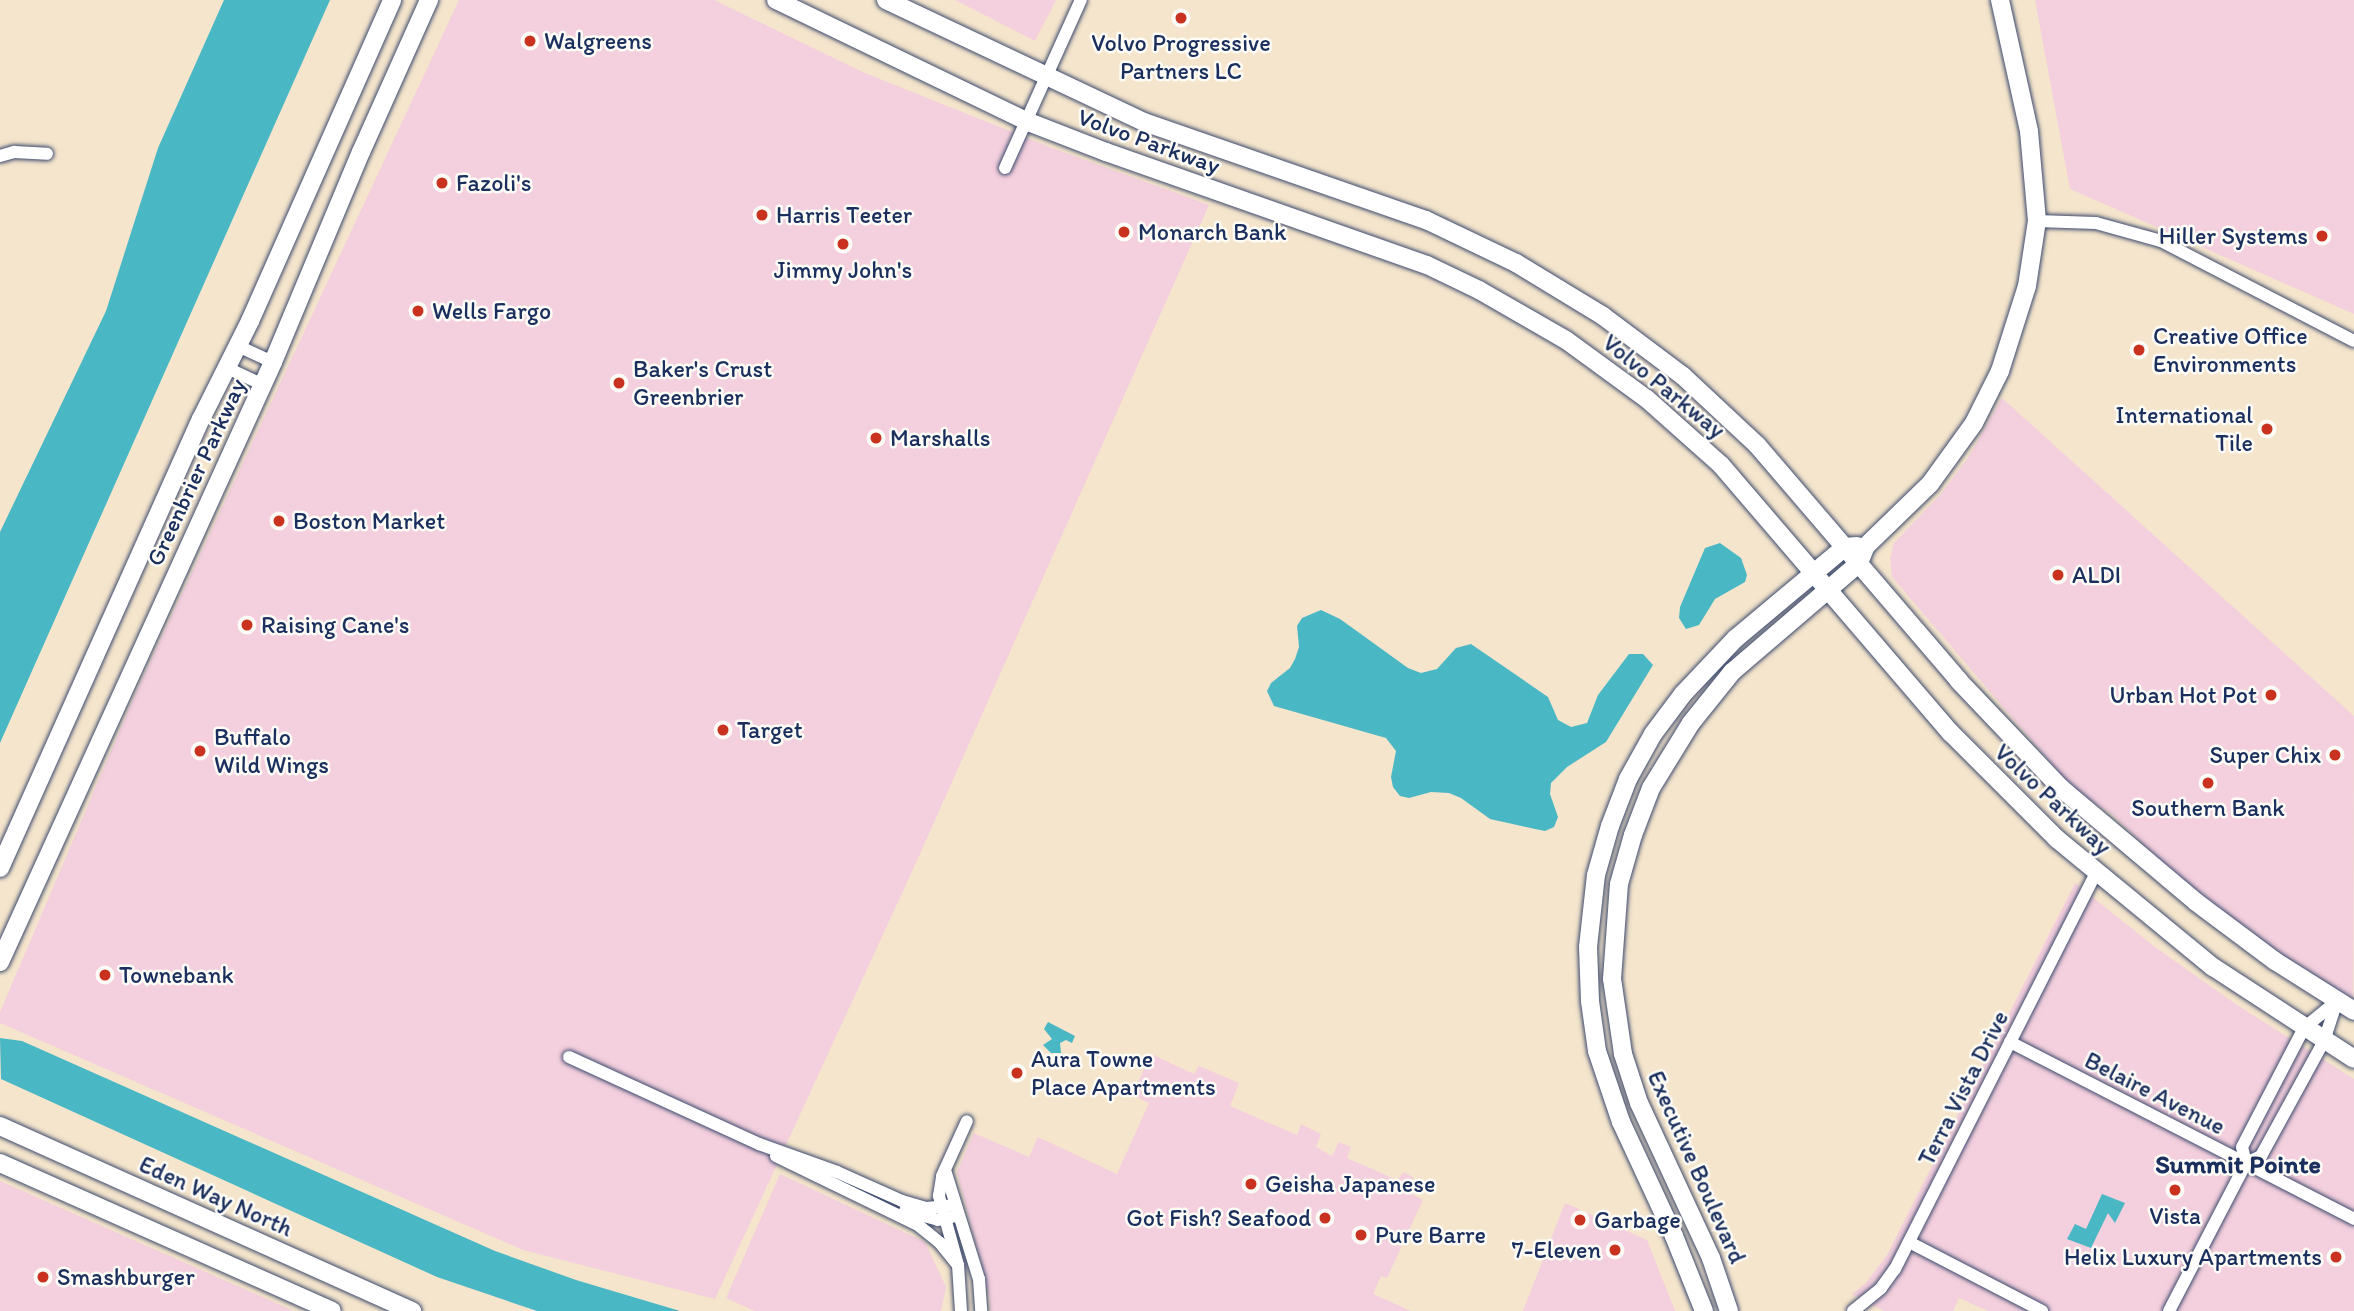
<!DOCTYPE html>
<html>
<head>
<meta charset="utf-8">
<style>
  body { margin:0 }
  #map { position:relative; width:2354px; height:1311px; overflow:hidden; background:#f5e5cc; font-family:Itim,sans-serif }
  div>[style] { position:absolute }
  .built>* { inset:0; background:#f4cfdd }
  .water>* { inset:0; background:#4ab7c5 }
  .roads { filter:drop-shadow(0 0 2px #3c4a6e) drop-shadow(0 0 2px #3c4a6e) }
  .street>* { height:12px; margin:-6px; padding:0 6px; transform-origin:6px; border-radius:6px; background:#fff }
  .secondary>* { height:18px; margin:-9px; padding:0 9px; transform-origin:9px; border-radius:9px; background:#fff }
  .dots>* { width:19px; height:19px; translate:-50% -50%; box-sizing:border-box; border:4px solid #fdfcf7; border-radius:50% }
  span { translate:-50% -50%; white-space:nowrap; text-align:center; line-height:1.15; -webkit-text-stroke:5px #fdfcf7; paint-order:stroke }
  .poi-label { font-size:24px; color:#1b2f5e }
  .left { translate:0 -50%; text-align:left }
  .right { translate:-100% -50%; text-align:right }
  .street-label { font-size:24px; color:#1b2f5e }
  .neighbourhood-label { font-size:26px; color:#1b2f5e; font-weight:700 }
</style>
</head>
<body>
<div id="map">
  <div class="built">
    <div style="clip-path:polygon(459px 0,714px 0,865px 73px,1052px 148px,1209px 205px,915px 865px,715px 1299px,523px 1250px,0 1023px,0 1012px,137px 690px)"></div>
    <div style="clip-path:polygon(955px 0,1056px 0,1035px 41px)"></div>
    <div style="clip-path:polygon(2035px 0,2354px 0,2354px 314px,2070px 189px)"></div>
    <div style="clip-path:polygon(2002px 398px,2354px 716px,2353px 1001px,2285px 958px,2178px 878px,2111px 813px,2075px 791px,1892px 577px,1890px 559px,1894px 543px,1941px 494px,1968px 458px)"></div>
    <div style="clip-path:polygon(2075px 883px,2155px 947px,2237px 1005px,2354px 1079px,2354px 1311px,1988px 1311px,1959px 1298px,1953px 1311px,1884px 1311px,1852px 1294px,1865px 1284px,1887px 1255px)"></div>
    <div style="clip-path:polygon(1151px 1054px,1194px 1074px,1199px 1066px,1239px 1083px,1230px 1106px,1297px 1135px,1301px 1124px,1321px 1134px,1316px 1147px,1332px 1156px,1339px 1142px,1351px 1147px,1347px 1158px,1397px 1180px,1404px 1172px,1414px 1178px,1406px 1191px,1423px 1200px,1387px 1278px,1381px 1276px,1373px 1294px,1411px 1311px,990px 1311px,990px 1300px,957px 1172px,974px 1133px,1029px 1157px,1038px 1137px,1117px 1174px,1149px 1103px,1132px 1095px)"></div>
    <div style="clip-path:polygon(780px 1174px,925px 1242px,946px 1287px,941px 1311px,754px 1311px,726px 1298px)"></div>
    <div style="clip-path:polygon(0 1181px,294px 1311px,0 1311px)"></div>
    <div style="clip-path:polygon(1565px 1203px,1647px 1240px,1675px 1311px,1523px 1311px)"></div>
  </div>
  <div class="water">
    <div style="clip-path:polygon(224px 0,330px 0,0 743px,0 532px,106px 311px,158px 148px)"></div>
    <div style="clip-path:polygon(1720px 543px,1741px 558px,1747px 575px,1745px 582px,1715px 599px,1699px 625px,1686px 629px,1679px 618px,1680px 607px,1705px 548px)"></div>
    <div style="clip-path:polygon(1321px 610px,1340px 619px,1408px 668px,1421px 673px,1437px 669px,1456px 648px,1471px 644px,1548px 697px,1558px 720px,1571px 727px,1587px 723px,1598px 695px,1629px 654px,1643px 654px,1653px 665px,1606px 742px,1567px 767px,1551px 783px,1550px 794px,1558px 817px,1554px 827px,1545px 831px,1535px 829px,1490px 819px,1461px 798px,1449px 793px,1431px 792px,1409px 798px,1400px 796px,1393px 787px,1391px 777px,1396px 751px,1386px 738px,1274px 706px,1267px 691px,1271px 683px,1290px 668px,1295px 659px,1299px 647px,1297px 626px,1302px 618px)"></div>
    <div style="clip-path:polygon(1048px 1022px,1075px 1036px,1072px 1043px,1066px 1040px,1060px 1043px,1061px 1053px,1051px 1053px,1043px 1045px,1052px 1039px,1044px 1029px)"></div>
    <div style="clip-path:polygon(0 1038px,22px 1041px,495px 1251px,576px 1280px,680px 1311px,537px 1311px,437px 1277px,1px 1079px)"></div>
    <div style="clip-path:polygon(2102px 1194px,2125px 1203px,2115px 1223px,2108px 1213px,2091px 1248px,2067px 1239px,2075px 1224px,2086px 1229px)"></div>
  </div>
  <div class="roads">
    <div class="street">
      <div style="left:0;top:156px;width:15px;rotate:-16deg"></div>
      <div style="left:14px;top:152px;width:33px;rotate:3deg"></div>
      <div style="left:1005px;top:168px;width:184px;rotate:-65.7deg"></div>
      <div style="left:2037px;top:221px;width:59px;rotate:1.9deg"></div>
      <div style="left:2096px;top:223px;width:67px;rotate:15.5deg"></div>
      <div style="left:2161px;top:241px;width:217px;rotate:27.4deg"></div>
      <div style="left:238px;top:346px;width:38px;rotate:25deg"></div>
      <div style="left:227px;top:368px;width:40px;rotate:25deg"></div>
      <div style="left:2010px;top:1042px;width:387px;rotate:27.2deg"></div>
      <div style="left:569px;top:1057px;width:209px;rotate:24.6deg"></div>
      <div style="left:759px;top:1144px;width:83px;rotate:19.7deg"></div>
      <div style="left:837px;top:1172px;width:71px;rotate:24deg"></div>
      <div style="left:902px;top:1201px;width:26px;rotate:16deg"></div>
      <div style="left:927px;top:1208px;width:28px;rotate:-6deg"></div>
      <div style="left:776px;top:1156px;width:158px;rotate:25.9deg"></div>
      <div style="left:918px;top:1225px;width:28px;rotate:39deg"></div>
      <div style="left:940px;top:1243px;width:28px;rotate:51deg"></div>
      <div style="left:2246px;top:1163px;width:17px;rotate:-25deg"></div>
      <div style="left:2261px;top:1156px;width:131px;rotate:-61.3deg"></div>
      <div style="left:2324px;top:1041px;width:40px;rotate:-72deg"></div>
      <div style="left:945px;top:1170px;width:114px;rotate:72.7deg"></div>
      <div style="left:979px;top:1279px;width:32px;rotate:86deg"></div>
      <div style="left:905px;top:1211px;width:34px;rotate:15deg"></div>
      <div style="left:938px;top:1220px;width:14px;rotate:-12deg"></div>
      <div style="left:1909px;top:1242px;width:150px;rotate:27.4deg"></div>
      <div style="left:961px;top:1311px;width:46px;rotate:-93.7deg"></div>
      <div style="left:958px;top:1265px;width:72px;rotate:-105.4deg"></div>
      <div style="left:939px;top:1196px;width:20px;rotate:-81deg"></div>
      <div style="left:942px;top:1176px;width:60px;rotate:-65.6deg"></div>
      <div style="left:1853px;top:1311px;width:36px;rotate:-39deg"></div>
      <div style="left:1881px;top:1288px;width:24px;rotate:-54deg"></div>
      <div style="left:1895px;top:1269px;width:444px;rotate:-63.1deg"></div>
      <div style="left:2169px;top:1311px;width:167px;rotate:-62.5deg"></div>
      <div style="left:2246px;top:1163px;width:16px;rotate:-104deg"></div>
      <div style="left:2242px;top:1147px;width:134px;rotate:-62.5deg"></div>
      <div style="left:2304px;top:1028px;width:43px;rotate:-39.3deg"></div>
    </div>
    <div class="secondary">
      <div style="left:776px;top:0;width:278px;rotate:25.8deg"></div>
      <div style="left:1026px;top:121px;width:86px;rotate:21.2deg"></div>
      <div style="left:1106px;top:152px;width:340px;rotate:19.4deg"></div>
      <div style="left:1427px;top:265px;width:58px;rotate:25.7deg"></div>
      <div style="left:1479px;top:290px;width:100px;rotate:29.9deg"></div>
      <div style="left:1566px;top:340px;width:100px;rotate:36.1deg"></div>
      <div style="left:1647px;top:399px;width:99px;rotate:41.7deg"></div>
      <div style="left:1721px;top:465px;width:353px;rotate:49.4deg"></div>
      <div style="left:1951px;top:733px;width:150px;rotate:45deg"></div>
      <div style="left:2057px;top:839px;width:202px;rotate:39.4deg"></div>
      <div style="left:2213px;top:967px;width:168px;rotate:33.1deg"></div>
      <div style="left:886px;top:0;width:285px;rotate:25.3deg"></div>
      <div style="left:1144px;top:122px;width:299px;rotate:19.2deg"></div>
      <div style="left:1426px;top:220px;width:100px;rotate:25.5deg"></div>
      <div style="left:1516px;top:263px;width:102px;rotate:31.3deg"></div>
      <div style="left:1603px;top:316px;width:100px;rotate:36.9deg"></div>
      <div style="left:1683px;top:376px;width:101px;rotate:43deg"></div>
      <div style="left:1757px;top:445px;width:311px;rotate:49.4deg"></div>
      <div style="left:1959px;top:681px;width:149px;rotate:46.4deg"></div>
      <div style="left:2062px;top:789px;width:175px;rotate:40.1deg"></div>
      <div style="left:2196px;top:902px;width:99px;rotate:36.8deg"></div>
      <div style="left:2275px;top:961px;width:93px;rotate:32.3deg"></div>
      <div style="left:0;top:868px;width:492px;rotate:-65.9deg"></div>
      <div style="left:201px;top:419px;width:110px;rotate:-63.4deg"></div>
      <div style="left:250px;top:321px;width:351px;rotate:-66.1deg"></div>
      <div style="left:0;top:962px;width:659px;rotate:-65.53deg"></div>
      <div style="left:273px;top:362px;width:228px;rotate:-67.3deg"></div>
      <div style="left:361px;top:152px;width:167px;rotate:-65.9deg"></div>
      <div style="left:0;top:1126px;width:452px;rotate:24.2deg"></div>
      <div style="left:0;top:1163px;width:363px;rotate:24deg"></div>
      <div style="left:1704px;top:1311px;width:81px;rotate:-111.8deg"></div>
      <div style="left:1674px;top:1236px;width:126px;rotate:-114.9deg"></div>
      <div style="left:1621px;top:1122px;width:75px;rotate:-108.7deg"></div>
      <div style="left:1597px;top:1051px;width:50px;rotate:-98deg"></div>
      <div style="left:1590px;top:1001px;width:54px;rotate:-92.1deg"></div>
      <div style="left:1588px;top:947px;width:72px;rotate:-83.7deg"></div>
      <div style="left:1596px;top:875px;width:51px;rotate:-74.1deg"></div>
      <div style="left:1610px;top:826px;width:50px;rotate:-69deg"></div>
      <div style="left:1628px;top:779px;width:51px;rotate:-60.9deg"></div>
      <div style="left:1653px;top:734px;width:50px;rotate:-53.1deg"></div>
      <div style="left:1683px;top:694px;width:76px;rotate:-46.6deg"></div>
      <div style="left:1735px;top:639px;width:143px;rotate:-39.9deg"></div>
      <div style="left:1845px;top:547px;width:12px;rotate:-5deg"></div>
      <div style="left:1729px;top:1311px;width:56px;rotate:-108.8deg"></div>
      <div style="left:1711px;top:1258px;width:171px;rotate:-114.9deg"></div>
      <div style="left:1639px;top:1103px;width:52px;rotate:-108.1deg"></div>
      <div style="left:1623px;top:1054px;width:76px;rotate:-98.3deg"></div>
      <div style="left:1612px;top:979px;width:95px;rotate:-85.8deg"></div>
      <div style="left:1619px;top:884px;width:51px;rotate:-74.1deg"></div>
      <div style="left:1633px;top:835px;width:50px;rotate:-69deg"></div>
      <div style="left:1651px;top:788px;width:76px;rotate:-58.4deg"></div>
      <div style="left:1691px;top:723px;width:65px;rotate:-51.2deg"></div>
      <div style="left:1732px;top:672px;width:167px;rotate:-40.6deg"></div>
      <div style="left:1859px;top:563px;width:18px;rotate:-68deg"></div>
      <div style="left:1866px;top:546px;width:89px;rotate:-44.1deg"></div>
      <div style="left:1930px;top:484px;width:75px;rotate:-54.2deg"></div>
      <div style="left:1974px;top:423px;width:58px;rotate:-63.4deg"></div>
      <div style="left:2000px;top:371px;width:89px;rotate:-72.4deg"></div>
      <div style="left:2027px;top:286px;width:66px;rotate:-81.3deg"></div>
      <div style="left:2037px;top:221px;width:90px;rotate:-95.1deg"></div>
      <div style="left:2029px;top:131px;width:134px;rotate:-102.5deg"></div>
    </div>
  </div>
  <div class="dots">
    <div style="left:1181px;top:18px;background:#c8321e"></div>
    <div style="left:530px;top:41px;background:#c8321e"></div>
    <div style="left:442px;top:183px;background:#c8321e"></div>
    <div style="left:762px;top:215px;background:#c8321e"></div>
    <div style="left:1124px;top:232px;background:#c8321e"></div>
    <div style="left:2322px;top:236px;background:#c8321e"></div>
    <div style="left:843px;top:244px;background:#c8321e"></div>
    <div style="left:418px;top:311px;background:#c8321e"></div>
    <div style="left:2139px;top:350px;background:#c8321e"></div>
    <div style="left:619px;top:383px;background:#c8321e"></div>
    <div style="left:2267px;top:429px;background:#c8321e"></div>
    <div style="left:876px;top:438px;background:#c8321e"></div>
    <div style="left:279px;top:521px;background:#c8321e"></div>
    <div style="left:2058px;top:575px;background:#c8321e"></div>
    <div style="left:247px;top:625px;background:#c8321e"></div>
    <div style="left:2271px;top:695px;background:#c8321e"></div>
    <div style="left:723px;top:730px;background:#c8321e"></div>
    <div style="left:200px;top:751px;background:#c8321e"></div>
    <div style="left:2335px;top:755px;background:#c8321e"></div>
    <div style="left:2208px;top:783px;background:#c8321e"></div>
    <div style="left:105px;top:975px;background:#c8321e"></div>
    <div style="left:1017px;top:1073px;background:#c8321e"></div>
    <div style="left:1251px;top:1184px;background:#c8321e"></div>
    <div style="left:2175px;top:1190px;background:#c8321e"></div>
    <div style="left:1325px;top:1218px;background:#c8321e"></div>
    <div style="left:1580px;top:1220px;background:#c8321e"></div>
    <div style="left:1361px;top:1235px;background:#c8321e"></div>
    <div style="left:1615px;top:1250px;background:#c8321e"></div>
    <div style="left:2336px;top:1257px;background:#c8321e"></div>
    <div style="left:43px;top:1277px;background:#c8321e"></div>
  </div>
  <div class="poi-label">
    <span class="left" style="left:544px;top:41px">Walgreens</span>
    <span style="left:1181px;top:57px">Volvo Progressive<br>Partners LC</span>
    <span class="left" style="left:456px;top:183px">Fazoli's</span>
    <span class="left" style="left:776px;top:215px">Harris Teeter</span>
    <span class="left" style="left:1138px;top:232px">Monarch Bank</span>
    <span class="right" style="left:2308px;top:236px">Hiller Systems</span>
    <span style="left:843px;top:270px">Jimmy John's</span>
    <span class="left" style="left:432px;top:311px">Wells Fargo</span>
    <span class="left" style="left:2153px;top:350px">Creative Office<br>Environments</span>
    <span class="left" style="left:633px;top:383px">Baker's Crust<br>Greenbrier</span>
    <span class="right" style="left:2253px;top:429px">International<br>Tile</span>
    <span class="left" style="left:890px;top:438px">Marshalls</span>
    <span class="left" style="left:293px;top:521px">Boston Market</span>
    <span class="left" style="left:2072px;top:575px">ALDI</span>
    <span class="left" style="left:261px;top:625px">Raising Cane's</span>
    <span class="right" style="left:2257px;top:695px">Urban Hot Pot</span>
    <span class="left" style="left:737px;top:730px">Target</span>
    <span class="left" style="left:214px;top:751px">Buffalo<br>Wild Wings</span>
    <span class="right" style="left:2321px;top:755px">Super Chix</span>
    <span style="left:2208px;top:808px">Southern Bank</span>
    <span class="left" style="left:119px;top:975px">Townebank</span>
    <span class="left" style="left:1031px;top:1073px">Aura Towne<br>Place Apartments</span>
    <span class="left" style="left:1265px;top:1184px">Geisha Japanese</span>
    <span style="left:2175px;top:1216px">Vista</span>
    <span class="right" style="left:1311px;top:1218px">Got Fish? Seafood</span>
    <span class="left" style="left:1594px;top:1220px">Garbage</span>
    <span class="left" style="left:1375px;top:1235px">Pure Barre</span>
    <span class="right" style="left:1601px;top:1250px">7-Eleven</span>
    <span class="right" style="left:2322px;top:1257px">Helix Luxury Apartments</span>
    <span class="left" style="left:57px;top:1277px">Smashburger</span>
  </div>
  <div class="street-label">
    <span style="left:1149px;top:141px;rotate:20deg">Volvo Parkway</span>
    <span style="left:1664px;top:386px;rotate:39deg">Volvo Parkway</span>
    <span style="left:196px;top:472px;rotate:-65deg">Greenbrier Parkway</span>
    <span style="left:2053px;top:799px;rotate:43deg">Volvo Parkway</span>
    <span style="left:1963px;top:1088px;rotate:-63deg">Terra Vista Drive</span>
    <span style="left:2155px;top:1093px;rotate:27deg">Belaire Avenue</span>
    <span style="left:1697px;top:1167px;rotate:66deg">Executive Boulevard</span>
    <span style="left:216px;top:1196px;rotate:24deg">Eden Way North</span>
  </div>
  <div class="neighbourhood-label">
    <span style="left:2238px;top:1165px">Summit Pointe</span>
  </div>
</div>
</body>
</html>
